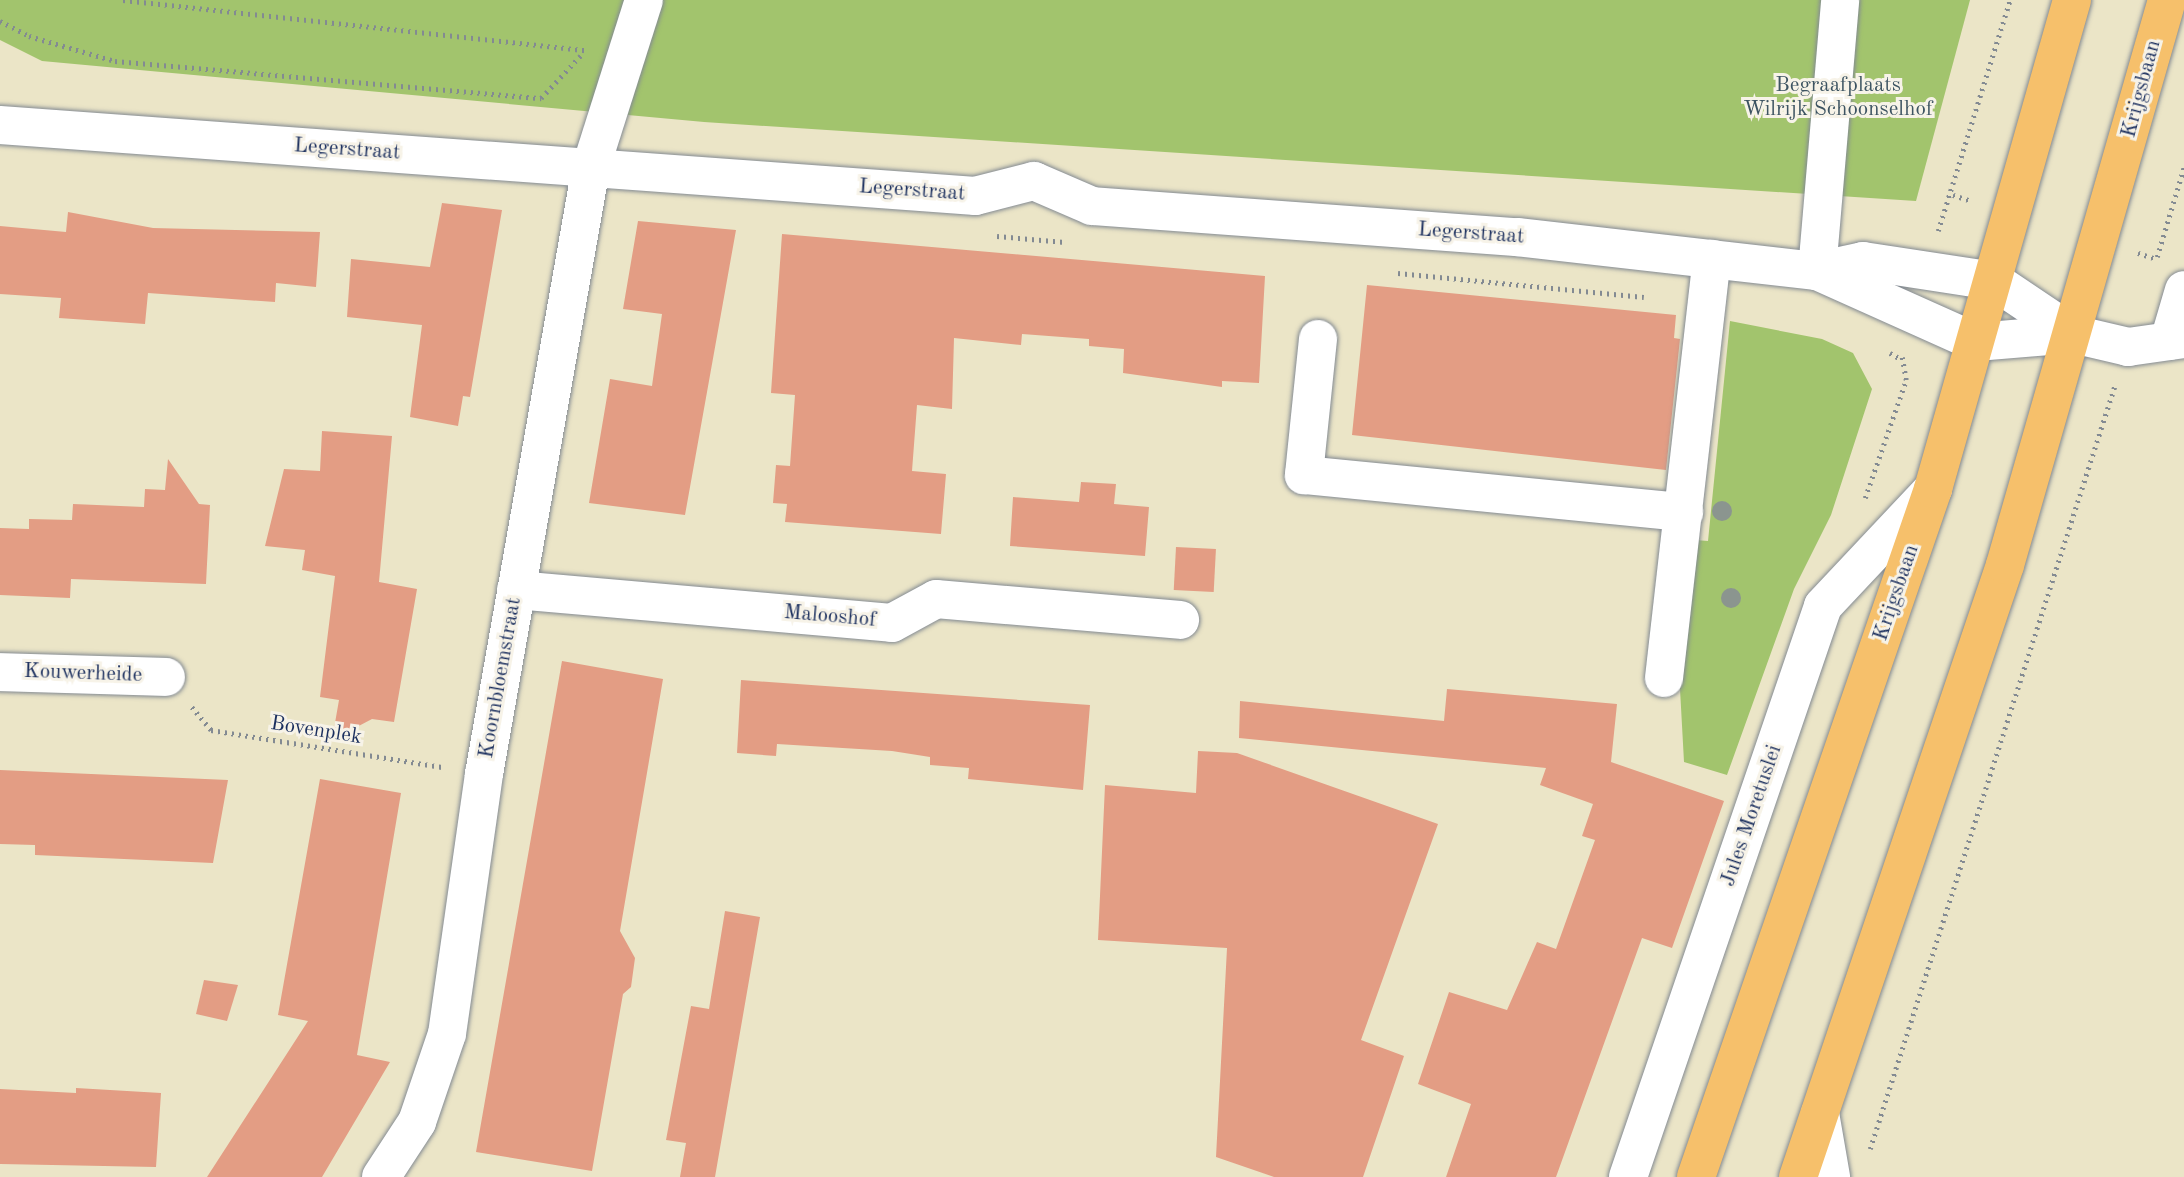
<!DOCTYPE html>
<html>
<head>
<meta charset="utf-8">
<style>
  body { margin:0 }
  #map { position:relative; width:2184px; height:1177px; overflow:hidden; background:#ebe5c7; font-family:"Old Standard TT",serif }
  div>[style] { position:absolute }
  .green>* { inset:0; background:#a2c46d }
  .building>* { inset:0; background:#e39d84; transform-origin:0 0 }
  .path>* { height:4.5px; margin-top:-2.25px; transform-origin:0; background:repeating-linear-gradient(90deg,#838a92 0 2px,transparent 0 7px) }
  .roads { filter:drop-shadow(0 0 2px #838a92) drop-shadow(0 0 2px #838a92) }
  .minor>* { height:38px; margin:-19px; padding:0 19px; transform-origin:19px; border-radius:19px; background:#fff }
  .major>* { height:38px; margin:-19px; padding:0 19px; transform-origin:19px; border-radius:19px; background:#f6c06b }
  .trees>* { width:20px; height:20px; margin:-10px; border-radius:50%; background:#8b958f }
  span { translate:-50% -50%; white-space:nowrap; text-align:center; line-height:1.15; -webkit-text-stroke:6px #f7f3e8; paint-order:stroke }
  .park-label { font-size:21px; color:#3d5462 }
  .street-label { font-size:21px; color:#1b2f5e }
</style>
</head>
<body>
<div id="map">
  <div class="green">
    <div style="clip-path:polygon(0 0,1970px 0,1916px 201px,704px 122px,42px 61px,0 40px)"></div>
    <div style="clip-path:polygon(1730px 321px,1822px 339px,1853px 353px,1872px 389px,1831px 515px,1794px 589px,1727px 775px,1684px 762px,1680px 689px,1695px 540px,1708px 541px)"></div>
  </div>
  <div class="building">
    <div style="clip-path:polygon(442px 203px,502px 210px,470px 397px,463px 396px,458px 426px,410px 417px,422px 325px,347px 317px,351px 259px,430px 267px)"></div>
    <div style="clip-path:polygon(68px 212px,153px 228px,320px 232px,316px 287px,276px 283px,275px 302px,148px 293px,145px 324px,59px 318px,61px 298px,0 294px,0 226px,66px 232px)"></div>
    <div style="clip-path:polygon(638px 221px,736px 230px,685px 515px,589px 503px,610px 379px,652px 386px,662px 314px,623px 309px)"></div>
    <div style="clip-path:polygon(782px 234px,1265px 276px,1259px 383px,1222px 381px,1222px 387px,1123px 373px,1124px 349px,1089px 346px,1089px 339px,1022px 334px,1021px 345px,954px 338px,952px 409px,917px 405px,912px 471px,946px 474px,941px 534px,785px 522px,787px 504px,773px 503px,776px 465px,790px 466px,795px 395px,771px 393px)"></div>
    <div style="clip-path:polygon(1367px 285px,1676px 315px,1674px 338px,1680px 339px,1666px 470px,1352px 435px)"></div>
    <div style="clip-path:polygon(322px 431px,392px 436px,379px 582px,417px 589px,394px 722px,372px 719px,332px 740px,339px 700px,320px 697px,335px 576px,302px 570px,305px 550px,265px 546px,284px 469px,320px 471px)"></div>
    <div style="clip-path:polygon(168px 459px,199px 504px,210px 505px,206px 584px,71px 579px,70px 598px,0 595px,0 528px,29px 529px,29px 519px,72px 520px,73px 504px,144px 507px,145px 489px,165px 490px)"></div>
    <div style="clip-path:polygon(1081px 482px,1116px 484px,1114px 504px,1149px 507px,1145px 556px,1010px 546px,1013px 497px,1079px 502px)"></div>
    <div style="left:1176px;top:547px;width:40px;height:43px;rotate:3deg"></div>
    <div style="clip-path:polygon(562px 661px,663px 679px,620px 931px,635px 958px,631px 987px,623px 994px,592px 1171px,476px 1152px)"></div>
    <div style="clip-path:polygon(741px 680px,1090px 705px,1083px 790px,968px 779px,969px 768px,930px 765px,930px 757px,892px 751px,777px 744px,776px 756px,737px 753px)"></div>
    <div style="clip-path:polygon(1447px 689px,1617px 704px,1611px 762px,1724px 801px,1672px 948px,1642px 938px,1556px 1177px,1446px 1177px,1471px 1104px,1418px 1084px,1449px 992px,1507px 1010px,1537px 942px,1556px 949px,1595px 840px,1582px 836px,1593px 804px,1540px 785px,1546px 768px,1239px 738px,1240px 701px,1444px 721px)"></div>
    <div style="clip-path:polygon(1198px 751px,1237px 753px,1438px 824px,1361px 1040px,1404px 1056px,1363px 1177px,1274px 1177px,1216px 1157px,1227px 948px,1098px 940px,1105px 785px,1196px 793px)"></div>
    <div style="clip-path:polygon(0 770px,228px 780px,213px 863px,35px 855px,35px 845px,0 844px)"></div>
    <div style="clip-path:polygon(320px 779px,401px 793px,357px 1055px,390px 1062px,322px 1177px,207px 1177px,308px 1021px,278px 1015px)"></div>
    <div style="clip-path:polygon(725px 911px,760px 917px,715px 1177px,680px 1177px,686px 1143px,666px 1140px,691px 1006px,709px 1009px)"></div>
    <div style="clip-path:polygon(204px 980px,238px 985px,227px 1021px,196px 1014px)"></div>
    <div style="clip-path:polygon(76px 1088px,161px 1093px,156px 1167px,0 1164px,0 1089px,76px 1093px)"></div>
  </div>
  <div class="path">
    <div style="left:123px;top:0;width:465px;rotate:6.2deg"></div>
    <div style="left:0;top:21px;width:33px;rotate:27deg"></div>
    <div style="left:29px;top:36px;width:90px;rotate:16.2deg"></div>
    <div style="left:115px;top:61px;width:428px;rotate:5deg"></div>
    <div style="left:541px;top:98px;width:60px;rotate:-47deg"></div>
    <div style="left:1953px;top:195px;width:20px;rotate:18deg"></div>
    <div style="left:1938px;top:231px;width:242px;rotate:-72.7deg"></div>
    <div style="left:997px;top:236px;width:68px;rotate:5deg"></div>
    <div style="left:2138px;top:253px;width:20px;rotate:18deg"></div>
    <div style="left:2157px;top:257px;width:94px;rotate:-73.3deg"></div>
    <div style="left:1398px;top:273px;width:247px;rotate:5.6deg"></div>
    <div style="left:1890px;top:353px;width:13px;rotate:29deg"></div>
    <div style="left:1865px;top:498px;width:125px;rotate:-70.8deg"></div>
    <div style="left:1906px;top:380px;width:23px;rotate:-100deg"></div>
    <div style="left:192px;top:707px;width:30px;rotate:50deg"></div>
    <div style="left:211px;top:730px;width:234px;rotate:9.1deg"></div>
    <div style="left:1870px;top:1149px;width:802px;rotate:-72.22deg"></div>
  </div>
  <div class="roads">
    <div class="minor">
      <div style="left:0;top:125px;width:978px;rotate:4.16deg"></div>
      <div style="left:975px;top:196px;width:61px;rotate:-14.3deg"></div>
      <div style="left:1034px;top:181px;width:63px;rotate:23.3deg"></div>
      <div style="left:1092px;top:206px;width:426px;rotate:4.2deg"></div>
      <div style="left:1517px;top:237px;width:302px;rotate:6.5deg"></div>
      <div style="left:1817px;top:271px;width:47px;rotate:-12.3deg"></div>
      <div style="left:1863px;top:261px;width:133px;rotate:8.7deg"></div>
      <div style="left:1994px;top:281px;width:95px;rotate:33.9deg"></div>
      <div style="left:1817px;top:271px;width:174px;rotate:24.1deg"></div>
      <div style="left:1976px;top:342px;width:97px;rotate:-4.7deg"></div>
      <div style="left:2073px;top:334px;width:57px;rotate:13.3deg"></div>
      <div style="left:2128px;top:347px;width:57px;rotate:-8.1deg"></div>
      <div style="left:1817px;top:271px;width:272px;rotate:-85.1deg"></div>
      <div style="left:1318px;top:339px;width:137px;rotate:95.9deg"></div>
      <div style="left:1304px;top:475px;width:382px;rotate:5.6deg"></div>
      <div style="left:2169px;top:341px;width:53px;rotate:-73.6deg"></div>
      <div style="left:516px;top:590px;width:377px;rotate:5deg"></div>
      <div style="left:892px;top:623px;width:50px;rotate:-28.6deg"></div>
      <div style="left:936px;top:599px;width:245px;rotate:4.9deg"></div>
      <div style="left:0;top:672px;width:166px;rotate:1.7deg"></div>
      <div style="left:1664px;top:678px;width:422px;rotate:-83.5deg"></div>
      <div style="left:1820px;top:1113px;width:65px;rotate:80.2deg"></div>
      <div style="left:381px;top:1177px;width:66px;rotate:-56.8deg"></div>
      <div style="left:417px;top:1122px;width:93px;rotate:-71.2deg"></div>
      <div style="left:447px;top:1034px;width:263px;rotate:-81.9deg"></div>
      <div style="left:484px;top:774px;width:616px;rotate:-80deg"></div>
      <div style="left:591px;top:167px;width:175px;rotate:-72.4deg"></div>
      <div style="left:1628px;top:1177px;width:603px;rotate:-71.14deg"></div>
      <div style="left:1823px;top:606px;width:161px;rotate:-46.8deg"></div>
    </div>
    <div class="major">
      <div style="left:1696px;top:1177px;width:728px;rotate:-70.99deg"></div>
      <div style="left:1933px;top:489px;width:508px;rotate:-74.13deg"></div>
      <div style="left:1798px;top:1177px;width:646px;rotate:-71.31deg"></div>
      <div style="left:2005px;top:565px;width:588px;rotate:-74deg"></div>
    </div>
  </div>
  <div class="trees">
    <div style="left:1722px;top:511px"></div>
    <div style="left:1731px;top:598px"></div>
  </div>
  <div class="park-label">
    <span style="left:1838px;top:98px">Begraafplaats<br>Wilrijk Schoonselhof</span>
  </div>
  <div class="street-label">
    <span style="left:2142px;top:89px;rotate:-75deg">Krijgsbaan</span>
    <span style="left:347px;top:150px;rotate:4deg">Legerstraat</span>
    <span style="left:912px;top:191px;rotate:4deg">Legerstraat</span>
    <span style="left:1471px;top:234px;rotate:4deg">Legerstraat</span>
    <span style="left:1897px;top:593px;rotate:-71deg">Krijgsbaan</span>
    <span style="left:830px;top:617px;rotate:5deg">Malooshof</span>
    <span style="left:83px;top:674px;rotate:2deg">Kouwerheide</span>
    <span style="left:501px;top:678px;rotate:-80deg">Koornbloemstraat</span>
    <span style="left:316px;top:731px;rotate:9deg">Bovenplek</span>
    <span style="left:1752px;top:816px;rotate:-71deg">Jules Moretuslei</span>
  </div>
</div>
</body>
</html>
